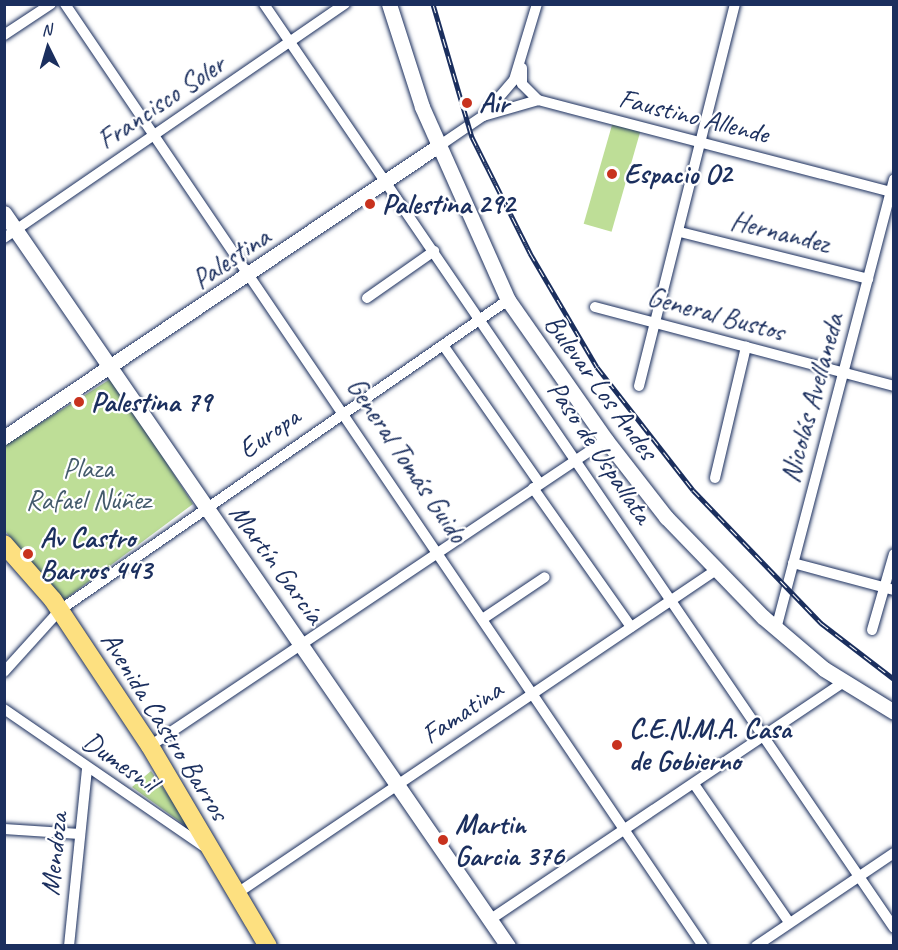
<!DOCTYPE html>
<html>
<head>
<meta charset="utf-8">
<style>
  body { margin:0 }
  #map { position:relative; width:898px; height:950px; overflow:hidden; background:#fff; font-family:Caveat,sans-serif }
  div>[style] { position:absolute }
  .green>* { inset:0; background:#bede97; transform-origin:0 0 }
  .roads { filter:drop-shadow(0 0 2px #1b2f5e) drop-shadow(0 0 2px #1b2f5e) }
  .minor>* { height:10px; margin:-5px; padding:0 5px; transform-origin:5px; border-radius:5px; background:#fff }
  .tertiary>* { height:14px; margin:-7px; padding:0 7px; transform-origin:7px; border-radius:7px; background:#fff }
  .secondary>* { height:15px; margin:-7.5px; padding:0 7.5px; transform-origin:7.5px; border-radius:7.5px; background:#fff }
  .primary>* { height:18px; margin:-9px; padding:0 9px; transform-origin:9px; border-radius:9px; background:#fde080 }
  .rail>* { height:5px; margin-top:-2.5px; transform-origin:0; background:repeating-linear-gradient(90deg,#fff 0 9px,#1b2f5e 0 18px); box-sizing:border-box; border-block:2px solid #1b2f5e }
  .dots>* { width:16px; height:16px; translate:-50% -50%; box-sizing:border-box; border:3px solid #fff; border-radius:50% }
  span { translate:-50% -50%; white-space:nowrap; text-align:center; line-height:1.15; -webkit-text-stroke:4.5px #fff; paint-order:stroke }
  .street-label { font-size:28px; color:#1b2f5e }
  .poi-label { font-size:28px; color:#1b2f5e; font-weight:700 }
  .left { translate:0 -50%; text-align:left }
  .park-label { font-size:28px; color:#445b6c }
  .frame { position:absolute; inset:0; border:6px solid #1b2f5e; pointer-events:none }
  .north { position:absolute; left:18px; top:18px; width:60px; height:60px; -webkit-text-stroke:4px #fff; paint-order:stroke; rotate:355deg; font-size:16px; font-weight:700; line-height:24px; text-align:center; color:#1b2f5e }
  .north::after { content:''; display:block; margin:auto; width:21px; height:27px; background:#1b2f5e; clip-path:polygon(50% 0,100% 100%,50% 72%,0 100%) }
</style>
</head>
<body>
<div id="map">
  <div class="green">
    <div style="left:614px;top:118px;width:29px;height:110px;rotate:16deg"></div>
    <div style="clip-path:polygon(112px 378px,193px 504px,64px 600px,5px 531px,4px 446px)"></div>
    <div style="clip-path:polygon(151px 771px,194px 832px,132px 787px)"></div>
  </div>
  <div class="roads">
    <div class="minor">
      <div style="left:65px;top:4px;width:1138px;rotate:55.89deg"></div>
      <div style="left:264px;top:4px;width:1118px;rotate:55.71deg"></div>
      <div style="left:4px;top:35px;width:56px;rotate:-33.4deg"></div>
      <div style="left:522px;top:68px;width:16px;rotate:90deg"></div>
      <div style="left:522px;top:84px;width:23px;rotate:45deg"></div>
      <div style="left:483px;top:116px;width:57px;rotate:-16.2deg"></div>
      <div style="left:538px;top:100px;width:368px;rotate:14.6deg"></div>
      <div style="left:439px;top:146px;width:53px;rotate:-34.3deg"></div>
      <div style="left:483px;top:116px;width:48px;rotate:-49.3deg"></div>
      <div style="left:514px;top:80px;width:79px;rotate:-73.2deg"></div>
      <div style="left:680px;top:232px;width:194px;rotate:14deg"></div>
      <div style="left:4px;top:238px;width:414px;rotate:-34.5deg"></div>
      <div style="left:367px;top:298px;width:82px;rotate:-35deg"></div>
      <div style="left:595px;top:307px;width:309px;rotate:14.8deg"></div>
      <div style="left:443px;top:345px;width:169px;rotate:55.1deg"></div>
      <div style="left:639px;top:386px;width:394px;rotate:-75.9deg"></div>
      <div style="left:715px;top:478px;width:135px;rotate:-76.7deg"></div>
      <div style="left:533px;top:488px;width:170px;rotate:54.8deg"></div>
      <div style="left:793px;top:563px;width:105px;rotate:15deg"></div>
      <div style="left:484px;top:618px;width:73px;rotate:-33.9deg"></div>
      <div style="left:776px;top:629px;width:465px;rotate:-75.3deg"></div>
      <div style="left:872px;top:630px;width:79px;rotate:-73.9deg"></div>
      <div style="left:4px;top:672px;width:84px;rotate:-47.9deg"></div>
      <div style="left:60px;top:610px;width:545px;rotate:-34.68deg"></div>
      <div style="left:4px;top:709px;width:249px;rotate:34.5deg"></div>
      <div style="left:150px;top:746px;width:549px;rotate:-33.86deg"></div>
      <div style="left:694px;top:784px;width:168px;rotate:55.5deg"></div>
      <div style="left:4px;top:829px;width:76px;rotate:3.8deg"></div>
      <div style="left:236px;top:894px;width:579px;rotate:-34.02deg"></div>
      <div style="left:491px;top:919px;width:425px;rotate:-33.9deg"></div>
      <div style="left:69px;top:946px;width:179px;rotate:-84.2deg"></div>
      <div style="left:756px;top:946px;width:166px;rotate:-34deg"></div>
    </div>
    <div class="tertiary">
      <div style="left:4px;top:438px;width:524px;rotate:-33.87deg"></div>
    </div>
    <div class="secondary">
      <div style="left:389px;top:4px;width:108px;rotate:72.2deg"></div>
      <div style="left:422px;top:107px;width:211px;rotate:66deg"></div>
      <div style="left:508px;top:300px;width:171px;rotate:55deg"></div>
      <div style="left:606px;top:440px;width:98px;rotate:52.1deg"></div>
      <div style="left:666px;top:517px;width:139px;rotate:45.9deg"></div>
      <div style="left:763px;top:617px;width:80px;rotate:40.4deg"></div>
      <div style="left:824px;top:669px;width:82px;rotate:31.6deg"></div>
      <div style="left:4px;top:213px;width:890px;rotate:55.49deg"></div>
    </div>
    <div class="primary">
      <div style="left:4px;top:544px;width:74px;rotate:48.8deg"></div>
      <div style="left:53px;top:600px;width:175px;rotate:56.4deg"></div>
      <div style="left:150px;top:746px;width:232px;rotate:59.5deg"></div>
    </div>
  </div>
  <div class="rail">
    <div style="left:433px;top:4px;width:139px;rotate:73.7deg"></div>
    <div style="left:472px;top:137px;width:130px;rotate:63.4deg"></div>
    <div style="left:530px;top:253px;width:132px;rotate:59.6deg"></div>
    <div style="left:597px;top:367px;width:156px;rotate:52deg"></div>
    <div style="left:693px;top:490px;width:185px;rotate:46.1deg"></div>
    <div style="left:821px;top:623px;width:92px;rotate:37.5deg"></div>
  </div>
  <div class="dots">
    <div style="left:467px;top:103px;background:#c8321e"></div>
    <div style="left:612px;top:174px;background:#c8321e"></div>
    <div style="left:370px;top:204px;background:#c8321e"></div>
    <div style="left:79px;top:402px;background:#c8321e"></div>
    <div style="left:28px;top:554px;background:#c8321e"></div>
    <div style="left:617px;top:745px;background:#c8321e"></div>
    <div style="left:443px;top:840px;background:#c8321e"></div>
  </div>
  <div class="street-label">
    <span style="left:161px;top:102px;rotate:-34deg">Francisco Soler</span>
    <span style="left:694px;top:116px;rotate:14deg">Faustino Allende</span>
    <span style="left:780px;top:232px;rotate:14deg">Hernandez</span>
    <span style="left:231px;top:258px;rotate:-34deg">Palestina</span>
    <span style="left:716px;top:314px;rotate:15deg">General Bustos</span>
    <span style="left:601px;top:387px;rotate:54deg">Bulevar Los Andes</span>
    <span style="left:812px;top:398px;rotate:-75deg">Nicolás Avellaneda</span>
    <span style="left:269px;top:433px;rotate:-35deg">Europa</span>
    <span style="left:600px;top:452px;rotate:56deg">Paso de Uspallata</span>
    <span style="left:407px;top:460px;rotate:56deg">General Tomás Guido</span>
    <span style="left:277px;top:564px;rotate:54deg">Martín García</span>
    <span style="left:462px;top:712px;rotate:-34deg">Famatina</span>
    <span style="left:165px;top:726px;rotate:58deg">Avenida Castro Barros</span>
    <span style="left:120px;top:762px;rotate:35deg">Dumesnil</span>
    <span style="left:54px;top:854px;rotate:-84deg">Mendoza</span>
  </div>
  <div class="poi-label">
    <span class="left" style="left:479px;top:103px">Air</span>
    <span class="left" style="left:624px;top:174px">Espacio O2</span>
    <span class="left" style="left:382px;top:204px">Palestina 292</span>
    <span class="left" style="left:91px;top:402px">Palestina 79</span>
    <span class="left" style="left:40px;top:554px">Av Castro<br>Barros 443</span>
    <span class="left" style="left:629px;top:745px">C.E.N.M.A. Casa<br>de Gobierno</span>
    <span class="left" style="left:455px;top:840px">Martin<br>Garcia 376</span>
  </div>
  <div class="park-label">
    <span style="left:88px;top:484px">Plaza<br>Rafael Núñez</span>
  </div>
  <div class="frame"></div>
  <div class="north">N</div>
</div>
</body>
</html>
